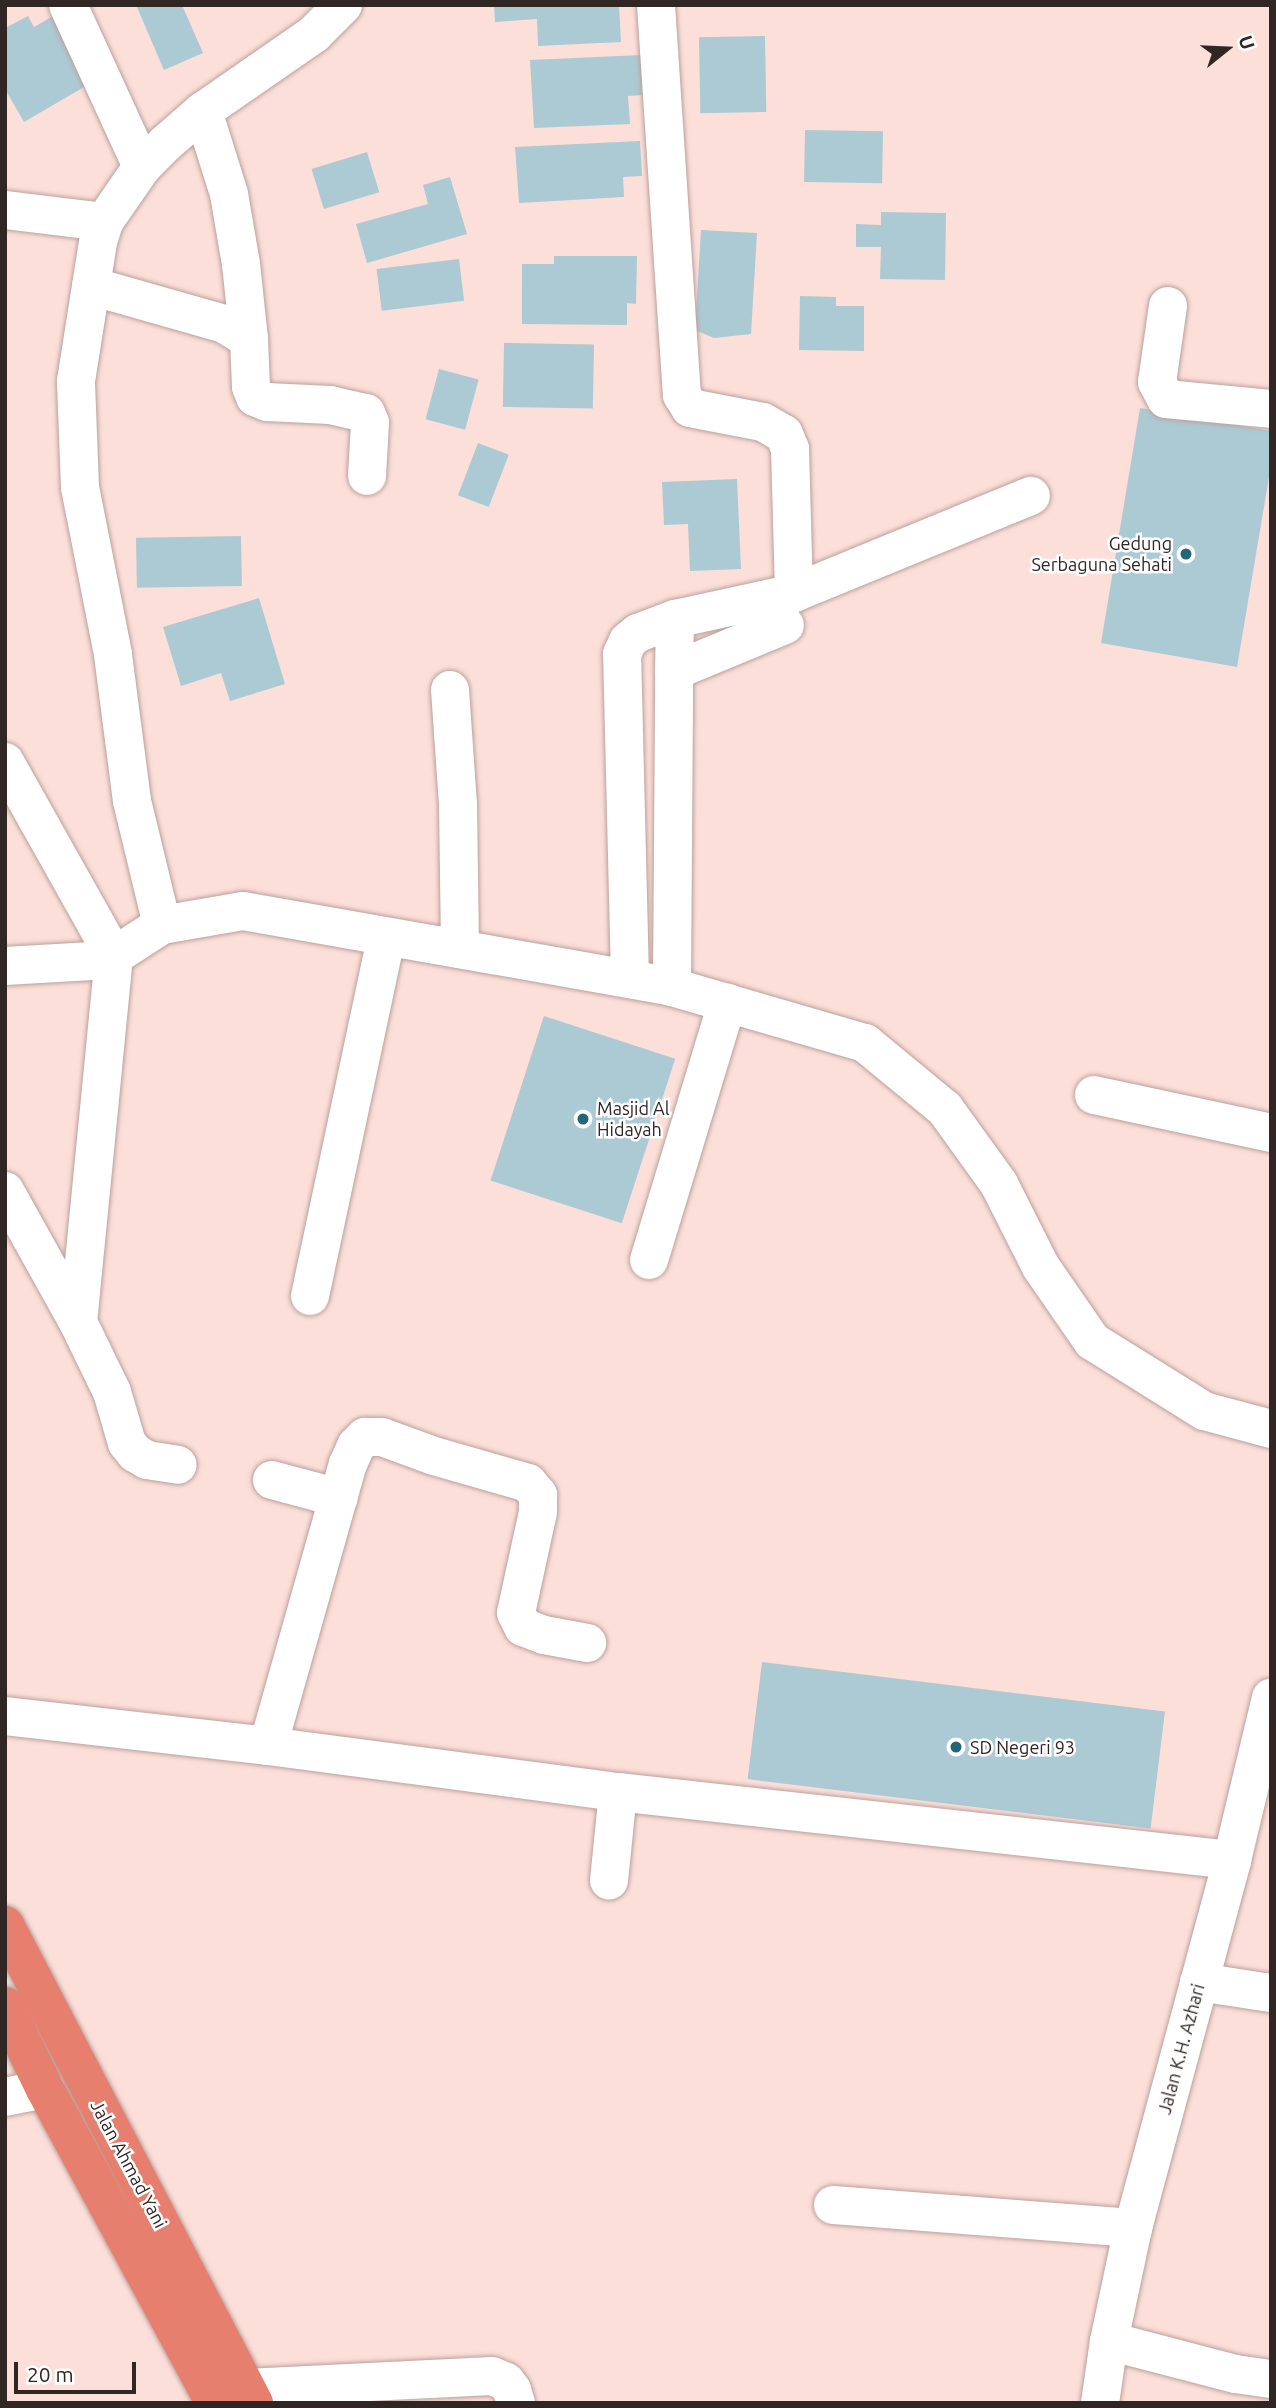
<!DOCTYPE html>
<html>
<head>
<meta charset="utf-8">
<style>
  body { margin:0 }
  #map { position:relative; width:1276px; height:2408px; overflow:hidden; background:#fcdfd9; font-family:Ubuntu,sans-serif }
  div>[style] { position:absolute }
  .building>* { inset:0; background:#accad3; transform-origin:0 0 }
  .roads { filter:drop-shadow(0 0 2px #bca09b) drop-shadow(0 0 2px #bca09b) }
  .minor>* { height:38px; margin:-19px; padding:0 19px; transform-origin:19px; border-radius:19px; background:#fff }
  .highway>* { height:38px; margin:-19px; padding:0 19px; transform-origin:19px; border-radius:19px; background:#e77f6f }
  .dots>* { width:19px; height:19px; translate:-50% -50%; box-sizing:border-box; border:4px solid #fff; border-radius:50% }
  span { translate:-50% -50%; white-space:nowrap; text-align:center; line-height:1.15; -webkit-text-stroke:5px #fff; paint-order:stroke }
  .poi-label { font-size:18px; color:#302624 }
  .right { translate:-100% -50%; text-align:right }
  .left { translate:0 -50%; text-align:left }
  .street-label { font-size:18px; color:#302624 }
  .frame { position:absolute; inset:0; border:7px solid #302624; pointer-events:none }
  .north { position:absolute; left:1192px; top:14px; width:70px; height:70px; -webkit-text-stroke:5px #fff; paint-order:stroke; rotate:72deg; font-size:19px; font-weight:700; line-height:28px; text-align:center; color:#302624 }
  .north::after { content:''; display:block; margin:auto; width:24px; height:32px; background:#302624; clip-path:polygon(50% 0,100% 100%,50% 72%,0 100%) }
  .scale { position:absolute; left:14px; top:2362px; width:122px; height:32px; box-sizing:border-box; border:4px solid #302624; border-top:0; padding-left:9px; font-size:21px; line-height:24px; white-space:nowrap; color:#302624; -webkit-text-stroke:5px #fff; paint-order:stroke }
</style>
</head>
<body>
<div id="map">
  <div class="building">
    <div style="clip-path:polygon(136px 5px,182px 5px,203px 53px,164px 70px)"></div>
    <div style="clip-path:polygon(494px 5px,619px 5px,621px 42px,538px 46px,537px 19px,495px 22px)"></div>
    <div style="clip-path:polygon(28px 16px,34px 27px,53px 16px,91px 83px,24px 122px,5px 89px,5px 28px)"></div>
    <div style="left:765px;top:36px;width:76px;height:66px;rotate:89deg"></div>
    <div style="clip-path:polygon(642px 55px,644px 95px,628px 96px,630px 124px,534px 128px,530px 60px)"></div>
    <div style="left:805px;top:130px;width:78px;height:52px;rotate:1deg"></div>
    <div style="clip-path:polygon(640px 141px,642px 176px,623px 177px,624px 197px,519px 203px,515px 147px)"></div>
    <div style="left:367px;top:152px;width:42px;height:58px;rotate:73deg"></div>
    <div style="clip-path:polygon(450px 177px,467px 234px,367px 263px,356px 224px,428px 204px,423px 185px)"></div>
    <div style="clip-path:polygon(881px 212px,946px 213px,945px 280px,880px 279px,881px 247px,856px 247px,856px 224px,881px 225px)"></div>
    <div style="clip-path:polygon(701px 230px,757px 233px,751px 334px,714px 338px,695px 330px)"></div>
    <div style="clip-path:polygon(554px 256px,637px 256px,636px 304px,627px 303px,627px 325px,522px 324px,522px 264px,554px 264px)"></div>
    <div style="left:459px;top:259px;width:42px;height:83px;rotate:83deg"></div>
    <div style="clip-path:polygon(800px 296px,836px 297px,836px 306px,864px 306px,864px 351px,799px 350px)"></div>
    <div style="left:504px;top:343px;width:90px;height:64px;rotate:1deg"></div>
    <div style="left:439px;top:369px;width:41px;height:52px;rotate:15deg"></div>
    <div style="clip-path:polygon(1140px 408px,1271px 431px,1271px 465px,1237px 667px,1101px 643px)"></div>
    <div style="left:478px;top:443px;width:33px;height:56px;rotate:21deg"></div>
    <div style="clip-path:polygon(737px 479px,741px 569px,690px 571px,688px 524px,664px 525px,662px 482px)"></div>
    <div style="left:241px;top:536px;width:50px;height:105px;rotate:89deg"></div>
    <div style="clip-path:polygon(259px 598px,285px 684px,230px 701px,221px 673px,181px 686px,163px 627px)"></div>
    <div style="left:544px;top:1016px;width:138px;height:173px;rotate:18deg"></div>
    <div style="left:762px;top:1662px;width:406px;height:118px;rotate:7deg"></div>
  </div>
  <div class="roads">
    <div class="minor">
      <div style="left:68px;top:5px;width:178px;rotate:65.4deg"></div>
      <div style="left:656px;top:5px;width:391px;rotate:86.2deg"></div>
      <div style="left:682px;top:395px;width:15px;rotate:58deg"></div>
      <div style="left:690px;top:408px;width:74px;rotate:10.9deg"></div>
      <div style="left:763px;top:422px;width:24px;rotate:30deg"></div>
      <div style="left:784px;top:434px;width:16px;rotate:68deg"></div>
      <div style="left:790px;top:449px;width:144px;rotate:88.4deg"></div>
      <div style="left:203px;top:111px;width:87px;rotate:72.6deg"></div>
      <div style="left:229px;top:194px;width:71px;rotate:80.3deg"></div>
      <div style="left:241px;top:264px;width:75px;rotate:83.9deg"></div>
      <div style="left:5px;top:210px;width:100px;rotate:6.9deg"></div>
      <div style="left:91px;top:286px;width:138px;rotate:15.9deg"></div>
      <div style="left:224px;top:324px;width:29px;rotate:31deg"></div>
      <div style="left:249px;top:339px;width:48px;rotate:87.6deg"></div>
      <div style="left:251px;top:387px;width:11px;rotate:68deg"></div>
      <div style="left:255px;top:397px;width:13px;rotate:23deg"></div>
      <div style="left:267px;top:402px;width:63px;rotate:2.7deg"></div>
      <div style="left:330px;top:405px;width:37px;rotate:13deg"></div>
      <div style="left:366px;top:413px;width:11px;rotate:68deg"></div>
      <div style="left:370px;top:423px;width:53px;rotate:93.2deg"></div>
      <div style="left:1168px;top:306px;width:77px;rotate:98.2deg"></div>
      <div style="left:1157px;top:382px;width:19px;rotate:62deg"></div>
      <div style="left:1166px;top:399px;width:105px;rotate:5.4deg"></div>
      <div style="left:674px;top:671px;width:52px;rotate:-88.9deg"></div>
      <div style="left:675px;top:619px;width:122px;rotate:-12.3deg"></div>
      <div style="left:794px;top:593px;width:256px;rotate:-22.3deg"></div>
      <div style="left:450px;top:690px;width:113px;rotate:86deg"></div>
      <div style="left:458px;top:803px;width:146px;rotate:89.2deg"></div>
      <div style="left:5px;top:762px;width:223px;rotate:60.7deg"></div>
      <div style="left:114px;top:956px;width:368px;rotate:95.6deg"></div>
      <div style="left:162px;top:925px;width:128px;rotate:-103.6deg"></div>
      <div style="left:132px;top:801px;width:148px;rotate:-97.4deg"></div>
      <div style="left:113px;top:654px;width:170px;rotate:-101.2deg"></div>
      <div style="left:80px;top:487px;width:106px;rotate:-92.2deg"></div>
      <div style="left:76px;top:381px;width:141px;rotate:-81deg"></div>
      <div style="left:98px;top:242px;width:21px;rotate:-73deg"></div>
      <div style="left:104px;top:222px;width:67px;rotate:-55.4deg"></div>
      <div style="left:142px;top:167px;width:33px;rotate:-45deg"></div>
      <div style="left:165px;top:144px;width:50px;rotate:-41deg"></div>
      <div style="left:203px;top:111px;width:135px;rotate:-34.7deg"></div>
      <div style="left:314px;top:34px;width:41px;rotate:-45deg"></div>
      <div style="left:5px;top:966px;width:87px;rotate:-3.3deg"></div>
      <div style="left:92px;top:961px;width:23px;rotate:-13deg"></div>
      <div style="left:114px;top:956px;width:57px;rotate:-32.9deg"></div>
      <div style="left:162px;top:925px;width:82px;rotate:-9.8deg"></div>
      <div style="left:243px;top:911px;width:436px;rotate:10deg"></div>
      <div style="left:672px;top:987px;width:201px;rotate:16.2deg"></div>
      <div style="left:865px;top:1043px;width:104px;rotate:39.5deg"></div>
      <div style="left:945px;top:1109px;width:92px;rotate:54.2deg"></div>
      <div style="left:999px;top:1184px;width:93px;rotate:63.2deg"></div>
      <div style="left:1041px;top:1267px;width:90px;rotate:55.4deg"></div>
      <div style="left:1092px;top:1341px;width:132px;rotate:32deg"></div>
      <div style="left:1204px;top:1411px;width:69px;rotate:15deg"></div>
      <div style="left:630px;top:978px;width:324px;rotate:-91.4deg"></div>
      <div style="left:622px;top:654px;width:14px;rotate:-65deg"></div>
      <div style="left:628px;top:641px;width:13px;rotate:-39deg"></div>
      <div style="left:638px;top:633px;width:40px;rotate:-21deg"></div>
      <div style="left:672px;top:987px;width:316px;rotate:-89.6deg"></div>
      <div style="left:674px;top:671px;width:120px;rotate:-22.5deg"></div>
      <div style="left:1094px;top:1095px;width:181px;rotate:12.1deg"></div>
      <div style="left:5px;top:1191px;width:150px;rotate:60.9deg"></div>
      <div style="left:78px;top:1322px;width:78px;rotate:64.1deg"></div>
      <div style="left:112px;top:1392px;width:53px;rotate:73.6deg"></div>
      <div style="left:127px;top:1443px;width:13px;rotate:51deg"></div>
      <div style="left:135px;top:1453px;width:14px;rotate:30deg"></div>
      <div style="left:147px;top:1460px;width:31px;rotate:9deg"></div>
      <div style="left:649px;top:1260px;width:269px;rotate:-73.1deg"></div>
      <div style="left:310px;top:1296px;width:367px;rotate:-78deg"></div>
      <div style="left:272px;top:1480px;width:69px;rotate:15deg"></div>
      <div style="left:5px;top:1716px;width:265px;rotate:6.5deg"></div>
      <div style="left:268px;top:1746px;width:353px;rotate:7.5deg"></div>
      <div style="left:618px;top:1792px;width:89px;rotate:95.8deg"></div>
      <div style="left:268px;top:1746px;width:293px;rotate:-74.2deg"></div>
      <div style="left:348px;top:1464px;width:20px;rotate:-66deg"></div>
      <div style="left:356px;top:1446px;width:13px;rotate:-45deg"></div>
      <div style="left:365px;top:1437px;width:17px"></div>
      <div style="left:382px;top:1437px;width:55px;rotate:20.1deg"></div>
      <div style="left:434px;top:1456px;width:98px;rotate:16deg"></div>
      <div style="left:528px;top:1483px;width:16px;rotate:50deg"></div>
      <div style="left:538px;top:1495px;width:17px;rotate:90deg"></div>
      <div style="left:538px;top:1512px;width:103px;rotate:102.3deg"></div>
      <div style="left:516px;top:1613px;width:16px;rotate:63deg"></div>
      <div style="left:523px;top:1627px;width:22px;rotate:21deg"></div>
      <div style="left:544px;top:1635px;width:44px;rotate:10.5deg"></div>
      <div style="left:618px;top:1792px;width:618px;rotate:6.32deg"></div>
      <div style="left:1199px;top:1982px;width:73px;rotate:8.7deg"></div>
      <div style="left:5px;top:2097px;width:41px;rotate:-11.3deg"></div>
      <div style="left:833px;top:2205px;width:301px;rotate:4.4deg"></div>
      <div style="left:1109px;top:2341px;width:130px;rotate:14.7deg"></div>
      <div style="left:1235px;top:2374px;width:36px;rotate:8deg"></div>
      <div style="left:246px;top:2388px;width:246px;rotate:-2.8deg"></div>
      <div style="left:492px;top:2376px;width:15px;rotate:23deg"></div>
      <div style="left:506px;top:2382px;width:10px;rotate:53deg"></div>
      <div style="left:512px;top:2390px;width:14px;rotate:73deg"></div>
      <div style="left:1100px;top:2403px;width:63px;rotate:-81.7deg"></div>
      <div style="left:1109px;top:2341px;width:116px;rotate:-78deg"></div>
      <div style="left:1133px;top:2228px;width:381px;rotate:-74.9deg"></div>
      <div style="left:1232px;top:1860px;width:167px;rotate:-76.5deg"></div>
    </div>
    <div class="highway">
      <div style="left:5px;top:1925px;width:539px;rotate:62.48deg"></div>
      <div style="left:5px;top:2006px;width:92px;rotate:64.3deg"></div>
      <div style="left:45px;top:2089px;width:357px;rotate:61.6deg"></div>
    </div>
  </div>
  <div class="dots">
    <div style="left:1186px;top:554px;background:#267"></div>
    <div style="left:583px;top:1119px;background:#267"></div>
    <div style="left:956px;top:1747px;background:#267"></div>
  </div>
  <div class="poi-label">
    <span class="right" style="left:1172px;top:554px">Gedung<br>Serbaguna Sehati</span>
    <span class="left" style="left:597px;top:1119px">Masjid Al<br>Hidayah</span>
    <span class="left" style="left:970px;top:1747px">SD Negeri 93</span>
  </div>
  <div class="street-label">
    <span style="left:1181px;top:2049px;rotate:-75deg">Jalan K.H. Azhari</span>
    <span style="left:129px;top:2164px;rotate:62deg">Jalan Ahmad Yani</span>
  </div>
  <div class="frame"></div>
  <div class="north">U</div>
  <div class="scale">20 m</div>
</div>
</body>
</html>
